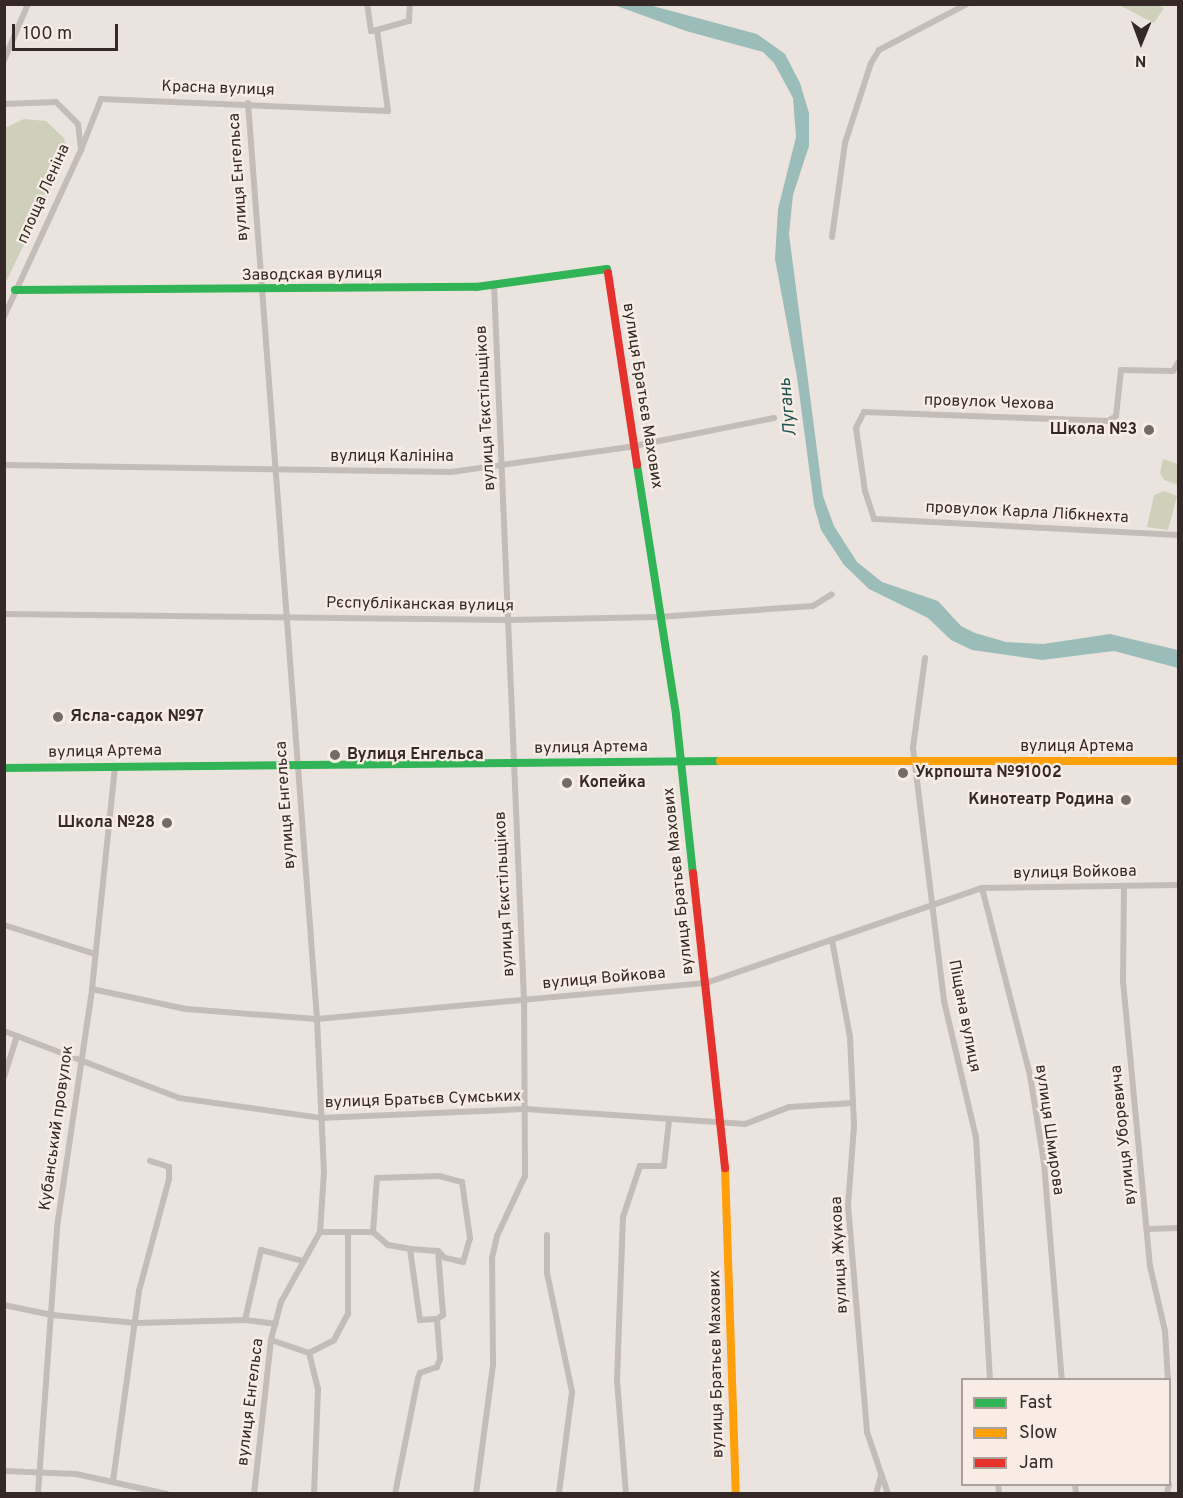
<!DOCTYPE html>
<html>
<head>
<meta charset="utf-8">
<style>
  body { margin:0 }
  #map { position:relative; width:1183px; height:1498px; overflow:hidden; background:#ebe4de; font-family:Overpass,sans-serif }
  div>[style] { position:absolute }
  .green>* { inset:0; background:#ced0b9 }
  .water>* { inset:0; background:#9bbdb9 }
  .street>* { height:6px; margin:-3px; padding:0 3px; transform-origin:3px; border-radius:3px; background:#c4bcb7 }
  .fast>* { height:8px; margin:-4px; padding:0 4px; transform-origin:4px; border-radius:4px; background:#30b455 }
  .slow>* { height:8px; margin:-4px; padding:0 4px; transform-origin:4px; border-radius:4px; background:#ff9f0a }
  .jam>* { height:8px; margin:-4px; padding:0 4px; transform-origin:4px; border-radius:4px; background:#e5322d }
  .dots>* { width:16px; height:16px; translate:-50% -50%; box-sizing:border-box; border:3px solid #f8ede5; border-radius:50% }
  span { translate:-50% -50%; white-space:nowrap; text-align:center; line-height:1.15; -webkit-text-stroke:4.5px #f8ede5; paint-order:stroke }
  .street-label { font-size:16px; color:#342926 }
  .poi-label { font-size:16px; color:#342926; font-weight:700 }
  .right { translate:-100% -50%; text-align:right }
  .left { translate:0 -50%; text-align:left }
  .water-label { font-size:18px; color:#1d5452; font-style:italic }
  .frame { position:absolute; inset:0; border:6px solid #342926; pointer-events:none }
  .legend { position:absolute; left:961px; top:1378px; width:210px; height:108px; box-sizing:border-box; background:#f8ede5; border:2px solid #aa9f99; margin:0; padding:8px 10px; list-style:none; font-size:18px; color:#342926 }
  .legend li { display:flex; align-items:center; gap:12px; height:30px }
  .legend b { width:30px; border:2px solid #aa9f99 }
  .north { position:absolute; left:1111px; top:12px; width:60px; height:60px; -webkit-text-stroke:4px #f8ede5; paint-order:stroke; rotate:181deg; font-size:16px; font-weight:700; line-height:24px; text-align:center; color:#342926 }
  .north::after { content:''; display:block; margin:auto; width:21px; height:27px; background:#342926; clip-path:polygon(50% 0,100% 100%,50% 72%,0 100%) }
  .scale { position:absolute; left:12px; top:24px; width:106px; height:27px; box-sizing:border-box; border:3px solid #342926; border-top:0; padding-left:8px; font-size:18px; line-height:21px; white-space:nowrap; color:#342926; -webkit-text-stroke:4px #f8ede5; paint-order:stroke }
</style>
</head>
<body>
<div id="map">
  <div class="green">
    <div style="clip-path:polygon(1119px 5px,1157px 5px,1164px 8px,1154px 23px)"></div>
    <div style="clip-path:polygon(24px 119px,46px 121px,64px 138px,68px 153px,5px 284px,5px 128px)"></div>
    <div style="clip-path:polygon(1163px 459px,1178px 464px,1178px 485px,1164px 480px,1160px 473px)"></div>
    <div style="clip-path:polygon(1164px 491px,1177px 496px,1168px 530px,1147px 527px,1154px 495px)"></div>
  </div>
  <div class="water">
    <div style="clip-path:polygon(614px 5px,649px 5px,757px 34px,785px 54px,800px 83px,809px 113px,809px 146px,793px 195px,789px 234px,823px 496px,834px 526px,857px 562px,882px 582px,938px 601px,961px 626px,975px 633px,1006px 642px,1043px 644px,1110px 634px,1178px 650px,1178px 668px,1114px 651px,1042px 660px,972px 650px,951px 640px,928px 618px,869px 589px,844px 565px,821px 530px,814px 505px,797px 377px,775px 259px,778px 209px,796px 137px,793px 98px,774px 63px,763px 52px,686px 31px)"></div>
  </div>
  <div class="street">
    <div style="left:377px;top:30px;width:33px;rotate:-16deg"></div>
    <div style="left:409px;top:21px;width:17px;rotate:-87deg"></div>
    <div style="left:4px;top:60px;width:61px;rotate:-66.8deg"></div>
    <div style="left:248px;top:103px;width:919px;rotate:85.69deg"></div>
    <div style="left:317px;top:1019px;width:153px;rotate:87.4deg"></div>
    <div style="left:324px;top:1172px;width:60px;rotate:93.8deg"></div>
    <div style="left:320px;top:1232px;width:80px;rotate:119.1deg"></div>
    <div style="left:281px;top:1302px;width:39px;rotate:105deg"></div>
    <div style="left:271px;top:1340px;width:155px;rotate:96.3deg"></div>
    <div style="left:4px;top:104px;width:52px;rotate:-2.2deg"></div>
    <div style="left:56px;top:102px;width:31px;rotate:45deg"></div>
    <div style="left:78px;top:124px;width:26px;rotate:83deg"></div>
    <div style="left:81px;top:150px;width:184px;rotate:114.8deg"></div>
    <div style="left:81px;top:150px;width:55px;rotate:-68.6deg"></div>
    <div style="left:101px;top:99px;width:287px;rotate:2.4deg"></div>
    <div style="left:388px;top:111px;width:82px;rotate:-97.7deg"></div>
    <div style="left:377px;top:30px;width:6px;rotate:171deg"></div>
    <div style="left:371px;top:31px;width:27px;rotate:-98deg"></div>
    <div style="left:832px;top:237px;width:95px;rotate:-82.1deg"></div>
    <div style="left:845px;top:143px;width:84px;rotate:-72deg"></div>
    <div style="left:871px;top:63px;width:15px;rotate:-58deg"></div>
    <div style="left:879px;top:50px;width:99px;rotate:-27.6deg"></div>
    <div style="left:1178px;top:363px;width:9px;rotate:122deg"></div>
    <div style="left:1173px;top:371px;width:52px;rotate:-178.9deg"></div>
    <div style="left:1121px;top:370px;width:46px;rotate:96.2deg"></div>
    <div style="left:1116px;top:416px;width:9px;rotate:148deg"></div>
    <div style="left:1108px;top:421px;width:244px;rotate:-177.9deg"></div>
    <div style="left:864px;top:412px;width:18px;rotate:117deg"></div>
    <div style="left:856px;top:428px;width:64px;rotate:81.9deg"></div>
    <div style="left:865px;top:491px;width:29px;rotate:72deg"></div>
    <div style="left:874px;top:519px;width:304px;rotate:3deg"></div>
    <div style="left:4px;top:465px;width:447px;rotate:0.9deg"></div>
    <div style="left:451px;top:472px;width:180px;rotate:-8deg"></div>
    <div style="left:629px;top:447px;width:148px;rotate:-11.3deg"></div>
    <div style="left:4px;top:614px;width:504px;rotate:0.68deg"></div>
    <div style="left:508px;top:620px;width:150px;rotate:-1.1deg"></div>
    <div style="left:658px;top:617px;width:155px;rotate:-4.1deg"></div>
    <div style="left:813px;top:606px;width:22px;rotate:-32deg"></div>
    <div style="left:925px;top:658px;width:91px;rotate:97.6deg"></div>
    <div style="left:913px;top:748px;width:255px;rotate:83deg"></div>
    <div style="left:944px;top:1001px;width:140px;rotate:76.8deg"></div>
    <div style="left:976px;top:1137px;width:243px;rotate:86.7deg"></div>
    <div style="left:1124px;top:886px;width:95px;rotate:90.6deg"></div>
    <div style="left:1123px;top:981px;width:286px;rotate:84.6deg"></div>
    <div style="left:1150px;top:1266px;width:67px;rotate:77deg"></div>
    <div style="left:1165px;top:1331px;width:49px;rotate:86.5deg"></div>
    <div style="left:982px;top:888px;width:193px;rotate:75.6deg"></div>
    <div style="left:1030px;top:1075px;width:89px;rotate:81deg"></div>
    <div style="left:1044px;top:1163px;width:218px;rotate:85.3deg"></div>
    <div style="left:4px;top:925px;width:96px;rotate:17.7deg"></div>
    <div style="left:832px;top:940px;width:99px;rotate:79.5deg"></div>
    <div style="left:850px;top:1037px;width:89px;rotate:87.4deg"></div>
    <div style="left:854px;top:1126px;width:79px;rotate:94.3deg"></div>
    <div style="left:848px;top:1205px;width:228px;rotate:85.2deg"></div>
    <div style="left:867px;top:1432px;width:65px;rotate:71.3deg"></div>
    <div style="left:92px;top:989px;width:96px;rotate:12deg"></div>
    <div style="left:186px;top:1009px;width:131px;rotate:4.4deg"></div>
    <div style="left:317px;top:1019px;width:391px;rotate:-5.3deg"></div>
    <div style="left:706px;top:983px;width:292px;rotate:-19deg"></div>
    <div style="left:982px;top:888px;width:196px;rotate:-0.9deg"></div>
    <div style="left:4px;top:1031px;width:187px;rotate:20.9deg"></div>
    <div style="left:179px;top:1098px;width:143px;rotate:8deg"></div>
    <div style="left:321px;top:1118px;width:204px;rotate:-2.5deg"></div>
    <div style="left:525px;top:1109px;width:221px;rotate:3.9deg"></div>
    <div style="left:745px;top:1124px;width:47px;rotate:-21.1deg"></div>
    <div style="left:789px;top:1107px;width:64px;rotate:-3.6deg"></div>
    <div style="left:4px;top:1077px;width:43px;rotate:-72.4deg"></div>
    <div style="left:1149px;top:1229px;width:29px;rotate:-2deg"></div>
    <div style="left:320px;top:1232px;width:53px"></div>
    <div style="left:373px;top:1232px;width:20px;rotate:41deg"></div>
    <div style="left:388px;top:1245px;width:22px;rotate:10deg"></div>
    <div style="left:410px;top:1249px;width:72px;rotate:82deg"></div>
    <div style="left:420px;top:1320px;width:17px;rotate:-3deg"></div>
    <div style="left:373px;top:1232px;width:54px;rotate:-85.8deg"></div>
    <div style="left:377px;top:1178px;width:62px;rotate:-1.8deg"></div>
    <div style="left:439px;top:1176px;width:24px;rotate:15deg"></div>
    <div style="left:462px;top:1182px;width:57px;rotate:81.9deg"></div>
    <div style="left:470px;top:1238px;width:25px;rotate:106deg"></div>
    <div style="left:463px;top:1262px;width:18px;rotate:-167deg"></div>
    <div style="left:445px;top:1258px;width:10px;rotate:-135deg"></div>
    <div style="left:438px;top:1251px;width:64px;rotate:85.5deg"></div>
    <div style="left:443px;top:1315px;width:7px;rotate:146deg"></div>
    <div style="left:437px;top:1319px;width:40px;rotate:85.7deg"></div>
    <div style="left:440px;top:1359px;width:9px;rotate:111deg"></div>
    <div style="left:437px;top:1367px;width:18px;rotate:161deg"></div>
    <div style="left:420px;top:1373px;width:5px;rotate:112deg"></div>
    <div style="left:418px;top:1378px;width:118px;rotate:101.2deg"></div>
    <div style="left:547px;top:1235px;width:38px;rotate:90deg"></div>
    <div style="left:547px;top:1273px;width:122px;rotate:78.1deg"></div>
    <div style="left:572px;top:1392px;width:103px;rotate:97.3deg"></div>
    <div style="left:410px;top:1249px;width:28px;rotate:4deg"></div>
    <div style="left:4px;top:1305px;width:49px;rotate:11.8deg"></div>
    <div style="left:52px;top:1315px;width:84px;rotate:5.4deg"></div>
    <div style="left:136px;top:1323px;width:109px;rotate:-1.6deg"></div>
    <div style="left:245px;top:1320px;width:31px;rotate:7deg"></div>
    <div style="left:245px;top:1320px;width:72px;rotate:-77.1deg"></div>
    <div style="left:261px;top:1250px;width:43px;rotate:14.7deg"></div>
    <div style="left:271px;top:1340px;width:40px;rotate:18.9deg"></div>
    <div style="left:4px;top:1471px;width:72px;rotate:2.4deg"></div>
    <div style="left:76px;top:1474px;width:93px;rotate:12.4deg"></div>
    <div style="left:113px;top:1481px;width:192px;rotate:-82.2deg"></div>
    <div style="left:139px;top:1291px;width:116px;rotate:-75deg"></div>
    <div style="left:169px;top:1179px;width:12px;rotate:-90deg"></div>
    <div style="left:169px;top:1167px;width:20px;rotate:-162deg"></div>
    <div style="left:998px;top:1484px;width:10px;rotate:84deg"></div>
    <div style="left:1075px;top:1484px;width:10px;rotate:84deg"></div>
    <div style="left:38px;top:1494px;width:268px;rotate:-85.9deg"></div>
    <div style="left:57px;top:1227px;width:241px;rotate:-81.6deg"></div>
    <div style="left:92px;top:989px;width:222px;rotate:-84.1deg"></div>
    <div style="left:314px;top:1494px;width:105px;rotate:-87.8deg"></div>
    <div style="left:318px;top:1389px;width:37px;rotate:-104deg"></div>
    <div style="left:309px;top:1353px;width:28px;rotate:-27deg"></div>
    <div style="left:334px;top:1340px;width:30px;rotate:-62deg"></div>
    <div style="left:348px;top:1314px;width:82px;rotate:-90deg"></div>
    <div style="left:476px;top:1494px;width:130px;rotate:-82.5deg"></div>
    <div style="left:493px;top:1365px;width:107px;rotate:-90.5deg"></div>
    <div style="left:492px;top:1258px;width:23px;rotate:-77deg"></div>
    <div style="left:497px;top:1236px;width:66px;rotate:-65deg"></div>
    <div style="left:525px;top:1176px;width:176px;rotate:-90.3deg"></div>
    <div style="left:524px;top:1000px;width:716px;rotate:-92.4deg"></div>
    <div style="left:626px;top:1494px;width:114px;rotate:-94.5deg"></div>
    <div style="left:617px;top:1380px;width:163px;rotate:-87.9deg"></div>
    <div style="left:623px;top:1217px;width:54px;rotate:-71.6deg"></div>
    <div style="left:640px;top:1166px;width:24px"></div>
    <div style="left:664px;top:1166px;width:45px;rotate:-83.7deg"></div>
    <div style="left:876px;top:1494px;width:20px;rotate:-75deg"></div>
    <div style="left:1167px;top:1494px;width:10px;rotate:-79deg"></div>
  </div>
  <div class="fast">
    <div style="left:15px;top:290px;width:461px;rotate:-0.4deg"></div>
    <div style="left:476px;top:287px;width:132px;rotate:-7.8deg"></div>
    <div style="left:607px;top:269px;width:4px;rotate:76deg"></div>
    <div style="left:637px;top:465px;width:253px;rotate:81.1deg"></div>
    <div style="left:676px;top:715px;width:159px;rotate:83.9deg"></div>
    <div style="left:4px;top:768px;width:716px;rotate:-0.56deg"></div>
  </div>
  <div class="slow">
    <div style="left:720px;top:761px;width:458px"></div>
    <div style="left:725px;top:1168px;width:326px;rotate:88.1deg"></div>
  </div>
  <div class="jam">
    <div style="left:608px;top:273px;width:194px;rotate:81.4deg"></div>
    <div style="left:693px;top:873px;width:297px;rotate:83.8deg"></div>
  </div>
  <div class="dots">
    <div style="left:1149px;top:430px;background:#746a66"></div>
    <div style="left:58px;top:717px;background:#746a66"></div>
    <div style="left:335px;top:755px;background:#746a66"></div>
    <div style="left:903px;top:773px;background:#746a66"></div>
    <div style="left:567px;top:783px;background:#746a66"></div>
    <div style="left:1126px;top:800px;background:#746a66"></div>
    <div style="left:167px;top:823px;background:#746a66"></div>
  </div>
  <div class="street-label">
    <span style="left:218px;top:89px;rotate:2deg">Красна вулиця</span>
    <span style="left:239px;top:177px;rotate:-94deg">вулиця Енгельса</span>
    <span style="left:44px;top:194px;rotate:-66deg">площа Леніна</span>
    <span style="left:312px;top:275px;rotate:-1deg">Заводская вулиця</span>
    <span style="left:642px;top:396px;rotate:81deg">вулиця Братьєв Махових</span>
    <span style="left:989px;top:403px;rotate:2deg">провулок Чехова</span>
    <span style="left:486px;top:408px;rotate:-93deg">вулиця Тєкстільщіков</span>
    <span style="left:392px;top:457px">вулиця Калініна</span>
    <span style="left:1027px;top:513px;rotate:3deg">провулок Карла Лібкнехта</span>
    <span style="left:420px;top:605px;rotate:1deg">Рєспубліканская вулиця</span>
    <span style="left:1077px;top:747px">вулиця Артема</span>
    <span style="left:591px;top:748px;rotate:-1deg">вулиця Артема</span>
    <span style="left:105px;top:752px;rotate:-1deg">вулиця Артема</span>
    <span style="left:286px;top:805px;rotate:-94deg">вулиця Енгельса</span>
    <span style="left:1075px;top:873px;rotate:-1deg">вулиця Войкова</span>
    <span style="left:679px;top:881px;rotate:-96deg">вулиця Братьєв Махових</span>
    <span style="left:505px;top:894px;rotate:-93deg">вулиця Тєкстільщіков</span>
    <span style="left:604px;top:979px;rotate:-5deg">вулиця Войкова</span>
    <span style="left:964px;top:1016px;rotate:79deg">Піщана вулиця</span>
    <span style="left:423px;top:1100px;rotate:-2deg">вулиця Братьєв Сумських</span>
    <span style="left:57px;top:1128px;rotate:-82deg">Кубанський провулок</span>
    <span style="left:1049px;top:1130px;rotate:82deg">вулиця Шмирова</span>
    <span style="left:1124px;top:1135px;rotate:-96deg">вулиця Уборевича</span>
    <span style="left:840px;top:1255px;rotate:-93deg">вулиця Жукова</span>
    <span style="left:717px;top:1364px;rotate:-91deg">вулиця Братьєв Махових</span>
    <span style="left:251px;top:1402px;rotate:-83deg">вулиця Енгельса</span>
  </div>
  <div class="poi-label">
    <span class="right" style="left:1137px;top:430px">Школа №3</span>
    <span class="left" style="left:70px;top:717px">Ясла-садок №97</span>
    <span class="left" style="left:347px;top:755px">Вулиця Енгельса</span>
    <span class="left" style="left:915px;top:773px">Укрпошта №91002</span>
    <span class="left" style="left:579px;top:783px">Копейка</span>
    <span class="right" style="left:1114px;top:800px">Кинотеатр Родина</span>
    <span class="right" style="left:155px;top:823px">Школа №28</span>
  </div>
  <div class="water-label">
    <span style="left:789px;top:407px;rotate:-96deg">Лугань</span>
  </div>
  <div class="frame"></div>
  <ul class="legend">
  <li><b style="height:8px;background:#30b455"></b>Fast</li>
  <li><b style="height:8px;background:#ff9f0a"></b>Slow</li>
  <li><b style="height:8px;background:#e5322d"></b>Jam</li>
  </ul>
  <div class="north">N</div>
  <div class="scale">100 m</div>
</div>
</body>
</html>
